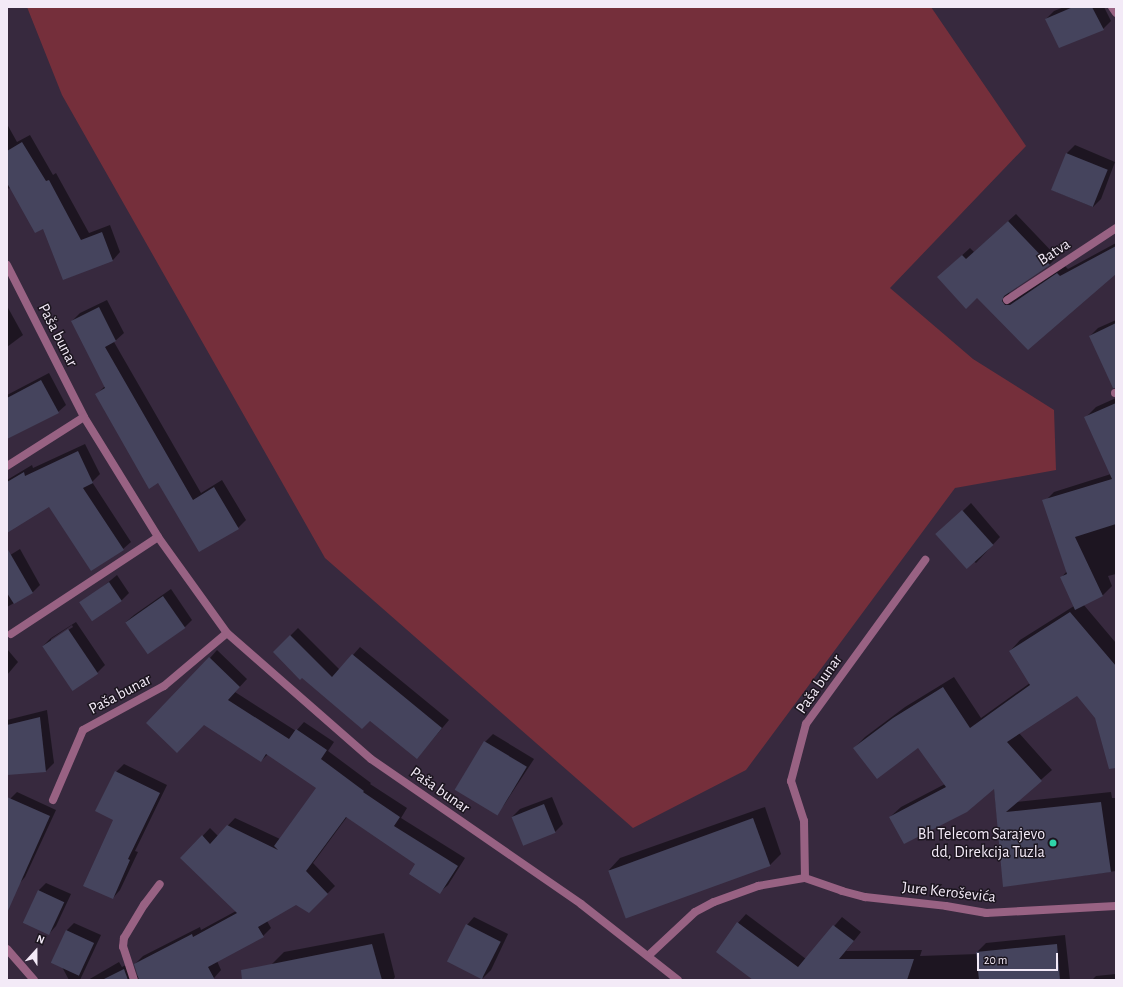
<!DOCTYPE html>
<html>
<head>
<meta charset="utf-8">
<style>
  body { margin:0 }
  #map { position:relative; width:1123px; height:987px; overflow:hidden; background:#37293e; font-family:"Alegreya Sans",sans-serif }
  div>[style] { position:absolute }
  .green>* { inset:0; background:#752f3b }
  .shadow>* { inset:0; background:#0007 }
  .building>* { inset:0; background:#45445d; transform-origin:0 0 }
  .minor>* { height:8px; margin:-4px; padding:0 4px; transform-origin:4px; border-radius:4px; background:#986283 }
  .dots>* { width:11px; height:11px; translate:-50% -50%; box-sizing:border-box; border:2px solid #1b151e; border-radius:50% }
  span { translate:-50% -50%; white-space:nowrap; text-align:center; line-height:1.15; -webkit-text-stroke:3px #1b151e; paint-order:stroke }
  .street-label { font-size:16px; color:#f3eaf7 }
  .poi-label { font-size:16px; color:#f3eaf7 }
  .right { translate:-100% -50%; text-align:right }
  .frame { position:absolute; inset:0; border:8px solid #f3eaf7; pointer-events:none }
  .north { position:absolute; left:16px; top:931px; width:40px; height:40px; -webkit-text-stroke:3px #1b151e; paint-order:stroke; rotate:21deg; font-size:11px; font-weight:700; line-height:16px; text-align:center; color:#f3eaf7 }
  .north::after { content:''; display:block; margin:auto; width:14px; height:18px; background:#f3eaf7; clip-path:polygon(50% 0,100% 100%,50% 72%,0 100%) }
  .scale { position:absolute; left:977px; top:953px; width:81px; height:18px; box-sizing:border-box; border:2px solid #f3eaf7; border-top:0; padding-left:5px; font-size:12px; line-height:14px; white-space:nowrap; color:#f3eaf7; -webkit-text-stroke:3px #1b151e; paint-order:stroke }
</style>
</head>
<body>
<div id="map">
  <div class="green">
    <div style="clip-path:polygon(27px 7px,931px 7px,1026px 146px,890px 288px,973px 359px,1054px 410px,1056px 470px,955px 488px,746px 770px,633px 828px,325px 558px,62px 95px)"></div>
  </div>
  <div class="shadow">
    <div style="clip-path:polygon(1064px 7px,1104px 7px,1111px 21px,1103px 29px,1046px 19px,1054px 11px)"></div>
    <div style="clip-path:polygon(7px 124px,17px 142px,30px 135px,53px 175px,56px 173px,89px 233px,110px 225px,120px 252px,113px 260px,64px 279px,44px 227px,10px 188px,7px 189px)"></div>
    <div style="clip-path:polygon(1075px 145px,1115px 162px,1101px 199px,1093px 207px,1052px 190px,1067px 153px)"></div>
    <div style="clip-path:polygon(1016px 214px,1057px 257px,1049px 265px,1010px 290px,1009px 295px,1016px 298px,1065px 266px,1068px 269px,1116px 243px,1116px 273px,1028px 348px,977px 297px,946px 270px,970px 248px,974px 252px)"></div>
    <div style="clip-path:polygon(107px 300px,124px 333px,114px 342px,201px 493px,222px 480px,246px 520px,238px 528px,200px 551px,158px 482px,96px 395px,105px 386px,72px 321px,80px 313px)"></div>
    <div style="clip-path:polygon(7px 306px,23px 335px,7px 347px)"></div>
    <div style="clip-path:polygon(1116px 320px,1116px 360px,1090px 336px,1098px 328px)"></div>
    <div style="clip-path:polygon(49px 373px,66px 405px,58px 412px,7px 424px,7px 395px)"></div>
    <div style="clip-path:polygon(1116px 398px,1116px 574px,1108px 576px,1112px 586px,1102px 596px,1083px 604px,1116px 643px,1116px 668px,1019px 733px,1052px 770px,1016px 802px,1111px 792px,1112px 798px,1116px 798px,1116px 871px,1004px 886px,994px 787px,890px 817px,901px 807px,945px 784px,918px 747px,854px 748px,865px 737px,905px 707px,954px 677px,981px 718px,1030px 683px,1010px 651px,1020px 640px,1074px 606px,1061px 578px,1067px 571px,1044px 502px,1054px 492px,1111px 474px,1086px 417px,1096px 407px)"></div>
    <div style="clip-path:polygon(85px 444px,100px 474px,92px 482px,131px 542px,123px 549px,50px 506px,7px 517px,7px 480px,32px 465px,33px 468px)"></div>
    <div style="clip-path:polygon(971px 503px,1000px 537px,976px 563px,938px 535px)"></div>
    <div style="clip-path:polygon(20px 549px,40px 585px,32px 593px,7px 607px,7px 557px)"></div>
    <div style="clip-path:polygon(117px 575px,129px 593px,121px 601px,82px 604px)"></div>
    <div style="clip-path:polygon(171px 589px,192px 620px,184px 628px,126px 622px,134px 615px)"></div>
    <div style="clip-path:polygon(evenodd,76px 622px,105px 665px,97px 673px,43px 646px,51px 638px,76px 622px,72px 625px,73px 627px,51px 641px,51px 639px,72px 625px)"></div>
    <div style="clip-path:polygon(298px 628px,340px 670px,360px 647px,449px 720px,417px 758px,370px 720px,274px 652px)"></div>
    <div style="clip-path:polygon(7px 649px,18px 662px,7px 675px)"></div>
    <div style="clip-path:polygon(217px 650px,247px 679px,235px 692px,296px 731px,304px 722px,334px 742px,328px 751px,371px 783px,370px 784px,407px 808px,401px 818px,465px 858px,448px 885px,440px 892px,417px 864px,347px 817px,313px 863px,335px 886px,309px 912px,296px 904px,267px 921px,271px 928px,263px 936px,217px 961px,221px 970px,214px 978px,209px 980px,88px 980px,119px 962px,122px 967px,132px 962px,137px 976px,139px 975px,135px 964px,143px 956px,200px 927px,201px 930px,236px 911px,182px 858px,210px 828px,218px 836px,235px 818px,280px 839px,318px 787px,268px 754px,261px 761px,204px 724px,210px 658px)"></div>
    <div style="clip-path:polygon(47px 710px,54px 763px,46px 771px,7px 774px,7px 720px)"></div>
    <div style="clip-path:polygon(493px 734px,534px 759px,504px 805px,496px 813px,485px 742px)"></div>
    <div style="clip-path:polygon(124px 764px,167px 785px,135px 851px,138px 852px,120px 890px,113px 898px,116px 772px)"></div>
    <div style="clip-path:polygon(17px 792px,56px 810px,25px 877px,19px 884px,7px 879px,7px 806px,10px 799px)"></div>
    <div style="clip-path:polygon(552px 797px,563px 824px,555px 832px,512px 817px,520px 809px)"></div>
    <div style="clip-path:polygon(765px 807px,781px 854px,770px 865px,609px 870px,620px 858px)"></div>
    <div style="clip-path:polygon(46px 883px,71px 894px,56px 926px,49px 934px,38px 891px)"></div>
    <div style="clip-path:polygon(746px 914px,806px 959px,842px 917px,861px 932px,846px 951px,922px 950px,920px 956px,978px 954px,977px 952px,986px 943px,1065px 935px,1070px 980px,754px 980px,738px 923px)"></div>
    <div style="clip-path:polygon(474px 917px,508px 934px,491px 970px,483px 978px,467px 925px)"></div>
    <div style="clip-path:polygon(74px 923px,101px 935px,80px 980px,69px 980px,61px 965px,66px 931px)"></div>
    <div style="clip-path:polygon(384px 933px,395px 977px,393px 980px,277px 980px,272px 964px,284px 952px)"></div>
    <div style="clip-path:polygon(1116px 974px,1116px 980px,1092px 980px,1096px 976px)"></div>
  </div>
  <div class="building">
    <div style="clip-path:polygon(1073px 7px,1092px 7px,1104px 30px,1059px 48px,1045px 19px)"></div>
    <div style="clip-path:polygon(22px 142px,46px 181px,49px 180px,81px 240px,102px 232px,113px 261px,63px 280px,43px 229px,35px 233px,7px 183px,7px 151px)"></div>
    <div style="left:1066px;top:153px;width:45px;height:40px;rotate:22deg"></div>
    <div style="clip-path:polygon(1008px 221px,1050px 265px,1004px 296px,1002px 301px,1005px 305px,1010px 305px,1057px 273px,1060px 276px,1116px 246px,1116px 274px,1028px 350px,977px 298px,966px 309px,937px 277px,962px 255px,966px 259px)"></div>
    <div style="clip-path:polygon(99px 307px,116px 341px,105px 347px,193px 500px,214px 487px,239px 529px,199px 552px,158px 483px,149px 489px,95px 394px,105px 388px,71px 321px)"></div>
    <div style="clip-path:polygon(1116px 323px,1116px 388px,1113px 388px,1089px 336px)"></div>
    <div style="clip-path:polygon(41px 380px,59px 413px,7px 439px,7px 398px)"></div>
    <div style="clip-path:polygon(1116px 403px,1116px 524px,1075px 537px,1103px 596px,1075px 610px,1060px 577px,1067px 574px,1042px 500px,1112px 479px,1084px 417px)"></div>
    <div style="clip-path:polygon(78px 451px,93px 483px,83px 488px,124px 550px,91px 571px,49px 507px,7px 533px,7px 482px,24px 472px,25px 476px)"></div>
    <div style="left:962px;top:510px;width:47px;height:36px;rotate:48deg"></div>
    <div style="clip-path:polygon(7px 548px,33px 593px,14px 604px,7px 593px)"></div>
    <div style="left:109px;top:582px;width:23px;height:36px;rotate:56deg"></div>
    <div style="left:163px;top:596px;width:39px;height:46px;rotate:55deg"></div>
    <div style="clip-path:polygon(1070px 612px,1116px 666px,1116px 768px,1109px 769px,1095px 718px,1077px 696px,1007px 742px,1042px 781px,1006px 812px,1101px 802px,1111px 872px,1003px 887px,994px 789px,967px 812px,904px 844px,889px 817px,946px 787px,918px 748px,877px 779px,853px 748px,893px 718px,943px 687px,970px 728px,1030px 685px,1009px 651px)"></div>
    <div style="left:68px;top:629px;width:54px;height:31px;rotate:56deg"></div>
    <div style="clip-path:polygon(290px 635px,332px 677px,352px 654px,442px 728px,417px 759px,370px 721px,362px 729px,302px 678px,300px 680px,273px 652px)"></div>
    <div style="clip-path:polygon(209px 657px,240px 687px,228px 700px,289px 739px,296px 729px,327px 750px,321px 759px,364px 791px,363px 792px,400px 817px,394px 826px,458px 866px,440px 894px,409px 874px,415px 864px,346px 817px,306px 871px,328px 894px,309px 913px,296px 905px,258px 927px,264px 937px,208px 967px,215px 980px,139px 980px,134px 964px,192px 934px,193px 937px,237px 913px,180px 858px,202px 835px,210px 844px,227px 825px,278px 850px,274px 846px,316px 788px,266px 754px,261px 762px,204px 725px,177px 753px,146px 723px)"></div>
    <div style="clip-path:polygon(40px 717px,46px 772px,7px 775px,7px 725px)"></div>
    <div style="left:484px;top:741px;width:50px;height:57px;rotate:31deg"></div>
    <div style="clip-path:polygon(115px 771px,160px 793px,128px 859px,130px 860px,113px 899px,83px 886px,113px 820px,95px 811px)"></div>
    <div style="clip-path:polygon(7px 797px,50px 816px,7px 913px)"></div>
    <div style="left:544px;top:804px;width:31px;height:35px;rotate:68deg"></div>
    <div style="left:753px;top:818px;width:51px;height:154px;rotate:70deg"></div>
    <div style="left:38px;top:890px;width:29px;height:36px;rotate:25deg"></div>
    <div style="clip-path:polygon(737px 922px,798px 967px,833px 925px,854px 941px,839px 959px,914px 959px,907px 980px,753px 980px,716px 952px)"></div>
    <div style="left:466px;top:924px;width:39px;height:42px;rotate:27deg"></div>
    <div style="left:66px;top:930px;width:31px;height:36px;rotate:25deg"></div>
    <div style="clip-path:polygon(372px 944px,382px 980px,242px 980px,241px 970px)"></div>
    <div style="clip-path:polygon(1057px 944px,1060px 980px,979px 980px,976px 952px)"></div>
    <div style="clip-path:polygon(124px 969px,128px 980px,102px 980px)"></div>
  </div>
  <div class="minor">
    <div style="left:1112px;top:7px;width:7px;rotate:56deg"></div>
    <div style="left:7px;top:265px;width:170px;rotate:63.1deg"></div>
    <div style="left:84px;top:417px;width:141px;rotate:58.3deg"></div>
    <div style="left:158px;top:537px;width:118px;rotate:54.3deg"></div>
    <div style="left:227px;top:633px;width:191px;rotate:41.2deg"></div>
    <div style="left:371px;top:759px;width:255px;rotate:34.6deg"></div>
    <div style="left:581px;top:904px;width:123px;rotate:38.1deg"></div>
    <div style="left:1007px;top:300px;width:131px;rotate:-33.4deg"></div>
    <div style="left:1115px;top:393px;width:1px"></div>
    <div style="left:7px;top:466px;width:91px;rotate:-32.5deg"></div>
    <div style="left:11px;top:634px;width:176px;rotate:-33.4deg"></div>
    <div style="left:53px;top:800px;width:76px;rotate:-66.8deg"></div>
    <div style="left:83px;top:730px;width:92px;rotate:-28.5deg"></div>
    <div style="left:164px;top:686px;width:82px;rotate:-40.1deg"></div>
    <div style="left:805px;top:878px;width:39px;rotate:19deg"></div>
    <div style="left:842px;top:891px;width:24px;rotate:15deg"></div>
    <div style="left:865px;top:897px;width:81px;rotate:6.3deg"></div>
    <div style="left:946px;top:906px;width:41px;rotate:9.9deg"></div>
    <div style="left:986px;top:913px;width:130px;rotate:-3.1deg"></div>
    <div style="left:7px;top:949px;width:41px;rotate:48.9deg"></div>
    <div style="left:648px;top:956px;width:64px;rotate:-43.1deg"></div>
    <div style="left:695px;top:912px;width:21px;rotate:-28deg"></div>
    <div style="left:714px;top:902px;width:47px;rotate:-20deg"></div>
    <div style="left:758px;top:886px;width:48px;rotate:-9.7deg"></div>
    <div style="left:805px;top:878px;width:57px;rotate:-91deg"></div>
    <div style="left:804px;top:821px;width:42px;rotate:-108deg"></div>
    <div style="left:791px;top:781px;width:59px;rotate:-75.3deg"></div>
    <div style="left:806px;top:724px;width:203px;rotate:-54deg"></div>
    <div style="left:134px;top:980px;width:35px;rotate:-108deg"></div>
    <div style="left:123px;top:947px;width:9px;rotate:-84deg"></div>
    <div style="left:124px;top:938px;width:39px;rotate:-59deg"></div>
    <div style="left:144px;top:905px;width:26px;rotate:-53deg"></div>
  </div>
  <div class="dots">
    <div style="left:1053px;top:843px;background:#2fd4aa"></div>
  </div>
  <div class="street-label">
    <span style="left:1054px;top:252px;rotate:-33deg">Batva</span>
    <span style="left:58px;top:335px;rotate:63deg">Paša bunar</span>
    <span style="left:819px;top:684px;rotate:-55deg">Paša bunar</span>
    <span style="left:120px;top:694px;rotate:-28deg">Paša bunar</span>
    <span style="left:440px;top:790px;rotate:35deg">Paša bunar</span>
    <span style="left:949px;top:892px;rotate:6deg">Jure Keroševića</span>
  </div>
  <div class="poi-label">
    <span class="right" style="left:1045px;top:843px">Bh Telecom Sarajevo<br>dd, Direkcija Tuzla</span>
  </div>
  <div class="frame"></div>
  <div class="north">N</div>
  <div class="scale">20 m</div>
</div>
</body>
</html>
